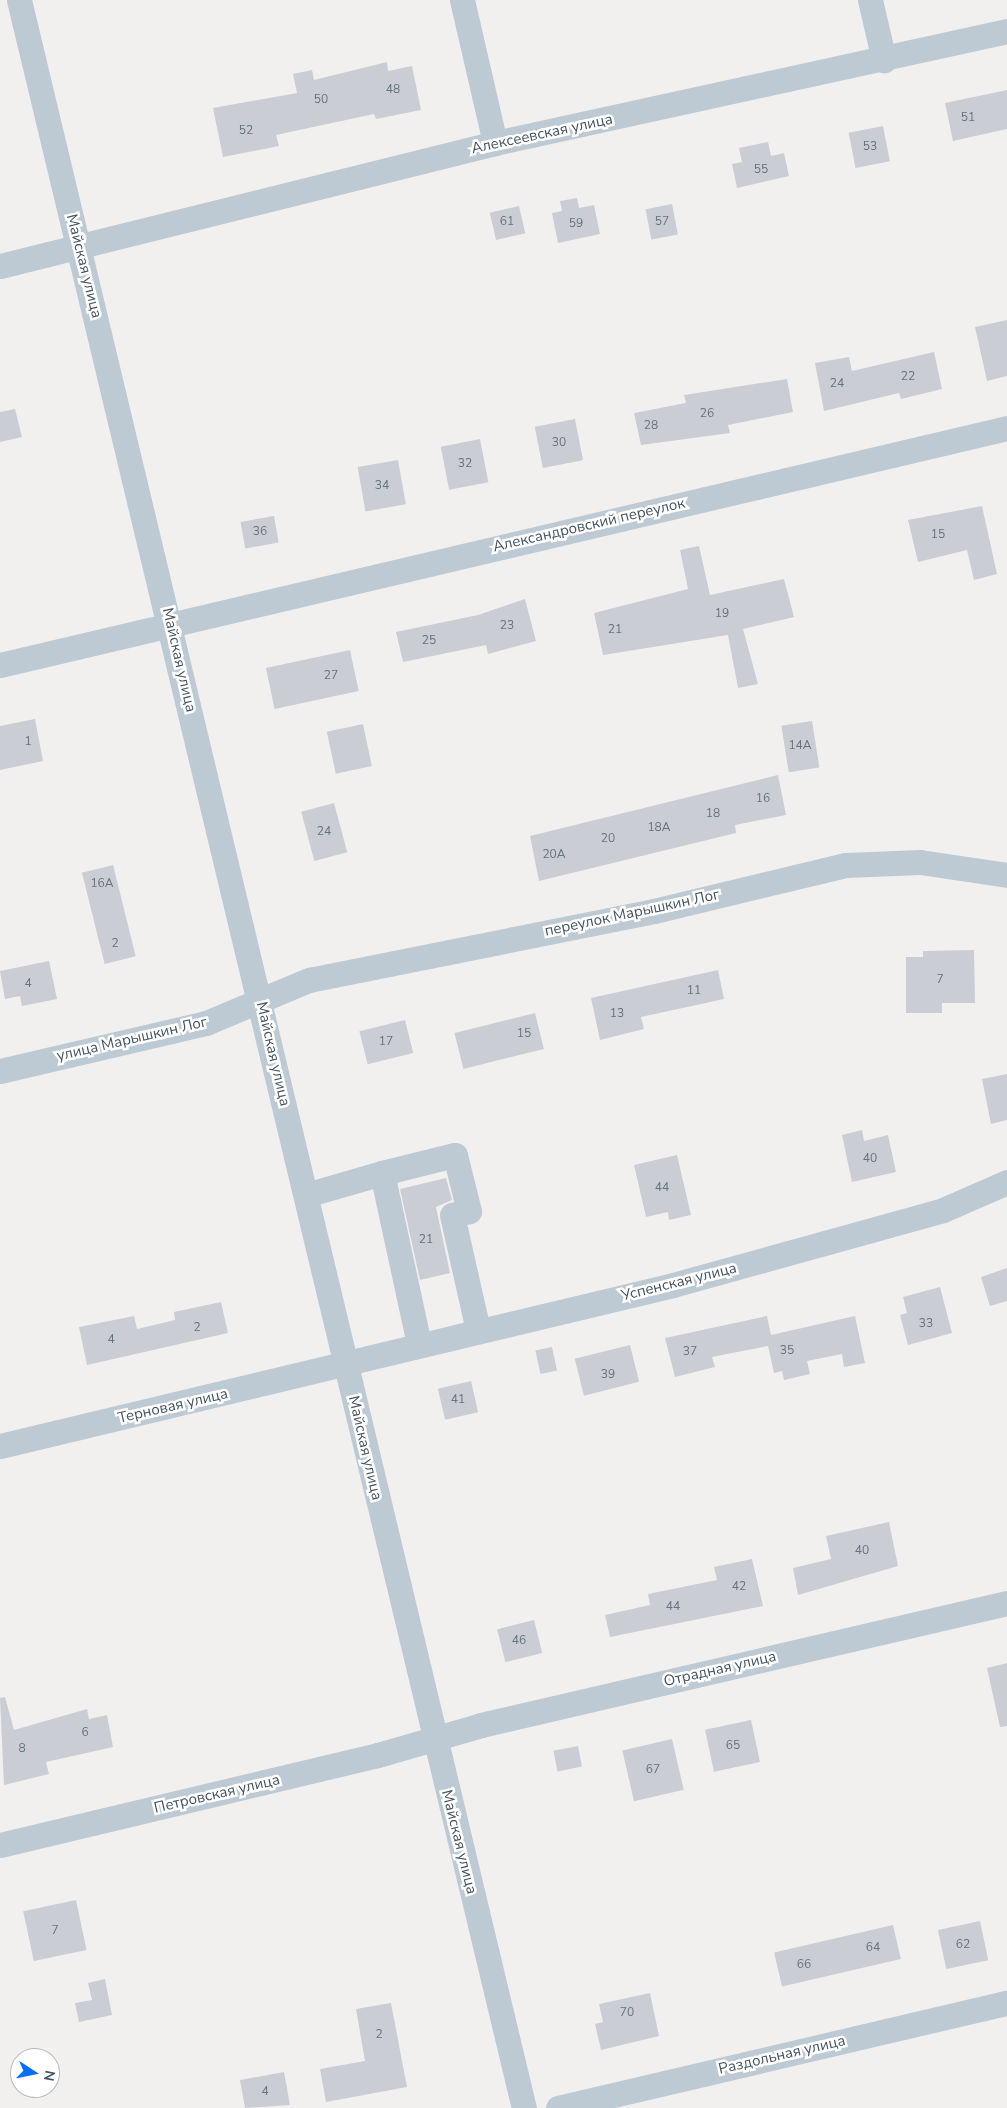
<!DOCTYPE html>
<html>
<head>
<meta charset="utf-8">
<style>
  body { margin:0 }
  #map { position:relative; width:1007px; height:2108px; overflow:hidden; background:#f2efef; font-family:"Nunito Sans",sans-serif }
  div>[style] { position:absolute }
  .building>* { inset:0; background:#caced4; transform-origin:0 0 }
  .minor>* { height:25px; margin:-12.5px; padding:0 12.5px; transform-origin:12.5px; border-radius:12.5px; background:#becad3 }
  span { translate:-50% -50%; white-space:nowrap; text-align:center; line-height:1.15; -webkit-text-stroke:5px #fff; paint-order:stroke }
  .number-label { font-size:12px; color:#66727c }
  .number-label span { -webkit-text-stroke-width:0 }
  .street-label { font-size:15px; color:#45535f }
  .north { position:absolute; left:10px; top:2048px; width:50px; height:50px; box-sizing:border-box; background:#fff; border:1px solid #b5babf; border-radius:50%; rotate:101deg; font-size:14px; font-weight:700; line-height:20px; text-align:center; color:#45535f }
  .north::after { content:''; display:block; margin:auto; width:18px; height:22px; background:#066ff5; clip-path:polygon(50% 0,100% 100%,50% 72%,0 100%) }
</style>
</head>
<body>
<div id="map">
  <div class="building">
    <div style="clip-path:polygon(387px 62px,388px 71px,412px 66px,421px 110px,376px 119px,374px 114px,276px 135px,279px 146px,223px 157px,213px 108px,297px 93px,293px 74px,312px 70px,314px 80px)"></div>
    <div style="clip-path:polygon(1007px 90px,1007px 129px,953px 141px,945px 103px)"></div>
    <div style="left:883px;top:126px;width:36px;height:35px;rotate:79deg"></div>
    <div style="clip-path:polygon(768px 142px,771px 156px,784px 153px,789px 176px,737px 188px,732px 164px,742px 162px,739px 148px)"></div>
    <div style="clip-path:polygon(577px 198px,579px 208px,594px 205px,600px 234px,558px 243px,552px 213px,562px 211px,560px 201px)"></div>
    <div style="left:672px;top:204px;width:31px;height:27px;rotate:79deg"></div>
    <div style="left:519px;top:206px;width:28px;height:30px;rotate:77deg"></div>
    <div style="clip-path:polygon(1007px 320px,1007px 376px,987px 381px,975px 327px)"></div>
    <div style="clip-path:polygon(934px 352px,942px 389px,901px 399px,899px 393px,824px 411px,815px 363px,849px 357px,852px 371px)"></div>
    <div style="clip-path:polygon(787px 379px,793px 412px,728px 425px,730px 433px,641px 445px,634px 413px,686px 403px,684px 395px)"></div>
    <div style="clip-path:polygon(15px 409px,22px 437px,0 442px,0 412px)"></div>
    <div style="left:575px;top:419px;width:42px;height:41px;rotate:79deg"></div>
    <div style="left:480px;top:439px;width:44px;height:40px;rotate:79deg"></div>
    <div style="left:398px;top:460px;width:45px;height:41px;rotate:80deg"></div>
    <div style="clip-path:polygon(982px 506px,997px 574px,974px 580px,967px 550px,918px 562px,908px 520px)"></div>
    <div style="left:274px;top:516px;width:27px;height:34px;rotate:80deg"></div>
    <div style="clip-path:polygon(699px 546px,710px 595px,784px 579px,794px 617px,743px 629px,758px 684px,738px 688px,728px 635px,603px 655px,594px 613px,688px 589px,680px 550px)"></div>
    <div style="clip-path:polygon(525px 599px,536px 641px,488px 654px,486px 645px,403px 662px,396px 632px,478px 615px)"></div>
    <div style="left:350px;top:650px;width:42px;height:86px;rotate:78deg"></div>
    <div style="clip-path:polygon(35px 719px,43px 761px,0 770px,0 726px)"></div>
    <div style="left:812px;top:721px;width:47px;height:31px;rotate:81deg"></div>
    <div style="left:363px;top:724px;width:43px;height:37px;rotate:78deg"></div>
    <div style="clip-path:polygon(778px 775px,786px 815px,735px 825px,736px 833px,539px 881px,530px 836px)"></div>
    <div style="left:334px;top:803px;width:51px;height:34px;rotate:75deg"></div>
    <div style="left:113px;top:865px;width:94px;height:32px;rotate:76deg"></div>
    <div style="clip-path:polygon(974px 950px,975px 1003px,942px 1003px,942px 1013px,906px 1013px,906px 957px,923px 957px,923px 951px)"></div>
    <div style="clip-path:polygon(49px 961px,57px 999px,22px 1006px,20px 996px,5px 999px,0 971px)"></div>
    <div style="clip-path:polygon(718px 970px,724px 999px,641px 1017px,644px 1029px,600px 1040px,591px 998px)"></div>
    <div style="left:535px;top:1013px;width:37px;height:83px;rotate:76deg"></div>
    <div style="left:405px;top:1020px;width:34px;height:47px;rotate:76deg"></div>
    <div style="clip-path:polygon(1007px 1074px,1007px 1120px,991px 1124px,982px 1079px)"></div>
    <div style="clip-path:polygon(862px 1130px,864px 1141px,888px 1135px,896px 1172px,852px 1182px,842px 1135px)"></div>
    <div style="clip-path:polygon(677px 1155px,691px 1215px,669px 1220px,668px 1212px,646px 1217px,634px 1165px)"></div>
    <div style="clip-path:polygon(446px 1178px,452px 1200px,436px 1207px,450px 1273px,420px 1280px,400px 1189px)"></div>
    <div style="clip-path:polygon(1007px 1268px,1007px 1301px,990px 1306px,981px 1277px)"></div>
    <div style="clip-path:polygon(940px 1287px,952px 1333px,908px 1345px,900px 1315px,907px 1313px,903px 1297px)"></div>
    <div style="clip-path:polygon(221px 1302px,228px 1333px,87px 1365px,79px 1327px,134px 1316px,137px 1329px,175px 1320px,174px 1312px)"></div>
    <div style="clip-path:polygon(767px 1316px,771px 1335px,855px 1316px,865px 1363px,844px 1367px,842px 1354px,807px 1361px,810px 1374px,784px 1380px,782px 1371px,774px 1373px,768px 1346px,712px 1357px,715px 1367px,675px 1377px,665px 1338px)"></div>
    <div style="left:630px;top:1345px;width:38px;height:57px;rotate:76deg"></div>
    <div style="left:552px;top:1347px;width:24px;height:17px;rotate:78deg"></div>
    <div style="left:471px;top:1381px;width:32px;height:34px;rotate:77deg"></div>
    <div style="clip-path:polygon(889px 1522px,898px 1566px,798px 1595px,793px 1568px,831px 1559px,826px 1536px)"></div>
    <div style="clip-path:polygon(752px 1559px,763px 1606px,610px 1637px,605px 1615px,650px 1605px,648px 1594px,717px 1580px,714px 1567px)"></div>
    <div style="left:534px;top:1620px;width:34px;height:38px;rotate:76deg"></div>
    <div style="clip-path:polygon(1007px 1663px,1007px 1726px,1000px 1727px,987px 1668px)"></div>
    <div style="clip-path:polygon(5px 1697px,14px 1730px,87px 1709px,89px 1719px,107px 1715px,113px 1747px,46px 1762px,49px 1774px,4px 1785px,0 1698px)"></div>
    <div style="left:751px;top:1720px;width:43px;height:47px;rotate:78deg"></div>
    <div style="left:672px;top:1739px;width:52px;height:51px;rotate:77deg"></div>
    <div style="left:578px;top:1746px;width:21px;height:25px;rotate:79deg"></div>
    <div style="left:76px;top:1900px;width:51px;height:54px;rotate:78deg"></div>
    <div style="left:980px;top:1921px;width:40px;height:43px;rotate:78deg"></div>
    <div style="left:893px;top:1925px;width:35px;height:122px;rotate:77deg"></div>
    <div style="clip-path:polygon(105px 1979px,112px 2015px,79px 2022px,75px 2003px,92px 2000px,88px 1983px)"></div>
    <div style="clip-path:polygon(650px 1993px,659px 2036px,601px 2050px,595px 2024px,603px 2022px,599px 2004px)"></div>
    <div style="clip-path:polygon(391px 2003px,407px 2087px,326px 2102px,320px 2069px,365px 2061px,356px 2009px)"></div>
    <div style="clip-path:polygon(284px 2072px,290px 2105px,245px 2108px,240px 2080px)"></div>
  </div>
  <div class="minor">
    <div style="left:19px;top:0;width:2168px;rotate:76.53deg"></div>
    <div style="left:462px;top:0;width:147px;rotate:77deg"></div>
    <div style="left:870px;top:0;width:62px;rotate:76.9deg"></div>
    <div style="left:0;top:266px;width:510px;rotate:-13.95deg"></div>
    <div style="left:495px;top:143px;width:524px;rotate:-12.34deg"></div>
    <div style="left:0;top:665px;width:1035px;rotate:-13.24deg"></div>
    <div style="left:0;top:1071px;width:212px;rotate:-13.1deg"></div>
    <div style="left:206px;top:1023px;width:112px;rotate:-22.7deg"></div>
    <div style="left:309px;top:980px;width:352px;rotate:-11.3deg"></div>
    <div style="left:654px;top:911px;width:197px;rotate:-13.5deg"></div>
    <div style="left:846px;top:865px;width:74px;rotate:-2.3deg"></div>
    <div style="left:920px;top:862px;width:88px;rotate:8.5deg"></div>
    <div style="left:382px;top:1173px;width:75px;rotate:-13.9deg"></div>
    <div style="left:455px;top:1155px;width:58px;rotate:76deg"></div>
    <div style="left:469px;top:1211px;width:17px;rotate:167deg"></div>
    <div style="left:452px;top:1215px;width:118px;rotate:77.3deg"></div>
    <div style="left:306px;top:1195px;width:79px;rotate:-16.1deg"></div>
    <div style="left:382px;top:1173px;width:175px;rotate:77.8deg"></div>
    <div style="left:0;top:1446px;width:692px;rotate:-13.45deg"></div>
    <div style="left:673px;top:1285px;width:280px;rotate:-15.5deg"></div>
    <div style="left:943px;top:1210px;width:70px;rotate:-23.6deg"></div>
    <div style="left:0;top:1845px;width:389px;rotate:-13.4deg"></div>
    <div style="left:378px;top:1755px;width:107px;rotate:-16.2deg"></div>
    <div style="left:481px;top:1725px;width:540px;rotate:-13.06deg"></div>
    <div style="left:558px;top:2108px;width:461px;rotate:-13.2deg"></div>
  </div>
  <div class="number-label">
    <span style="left:393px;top:90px">48</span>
    <span style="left:321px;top:100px">50</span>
    <span style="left:968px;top:118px">51</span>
    <span style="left:246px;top:131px">52</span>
    <span style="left:870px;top:147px">53</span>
    <span style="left:761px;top:170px">55</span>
    <span style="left:507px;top:222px">61</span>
    <span style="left:662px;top:222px">57</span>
    <span style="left:576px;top:224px">59</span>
    <span style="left:908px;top:377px">22</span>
    <span style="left:837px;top:384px">24</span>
    <span style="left:707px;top:414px">26</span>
    <span style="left:651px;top:426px">28</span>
    <span style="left:559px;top:443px">30</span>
    <span style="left:465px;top:464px">32</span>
    <span style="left:382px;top:486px">34</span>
    <span style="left:260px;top:532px">36</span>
    <span style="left:938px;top:535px">15</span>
    <span style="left:722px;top:614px">19</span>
    <span style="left:507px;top:626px">23</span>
    <span style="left:615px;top:630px">21</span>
    <span style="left:429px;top:641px">25</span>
    <span style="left:331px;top:676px">27</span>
    <span style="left:28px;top:742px">1</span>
    <span style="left:800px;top:746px">14А</span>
    <span style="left:763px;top:799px">16</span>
    <span style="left:713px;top:814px">18</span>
    <span style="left:659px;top:828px">18А</span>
    <span style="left:324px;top:832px">24</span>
    <span style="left:608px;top:839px">20</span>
    <span style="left:554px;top:855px">20А</span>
    <span style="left:102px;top:884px">16А</span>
    <span style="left:115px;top:944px">2</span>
    <span style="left:940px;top:980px">7</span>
    <span style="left:28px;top:984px">4</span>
    <span style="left:694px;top:991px">11</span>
    <span style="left:617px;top:1014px">13</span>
    <span style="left:524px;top:1034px">15</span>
    <span style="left:386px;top:1042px">17</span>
    <span style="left:870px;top:1159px">40</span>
    <span style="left:662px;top:1188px">44</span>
    <span style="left:426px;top:1240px">21</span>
    <span style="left:926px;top:1324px">33</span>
    <span style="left:197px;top:1328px">2</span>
    <span style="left:111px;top:1340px">4</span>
    <span style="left:787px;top:1351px">35</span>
    <span style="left:690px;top:1352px">37</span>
    <span style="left:608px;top:1375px">39</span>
    <span style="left:458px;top:1400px">41</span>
    <span style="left:862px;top:1551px">40</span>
    <span style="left:739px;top:1587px">42</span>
    <span style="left:673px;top:1607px">44</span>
    <span style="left:519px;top:1641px">46</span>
    <span style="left:85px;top:1733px">6</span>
    <span style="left:733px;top:1746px">65</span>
    <span style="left:22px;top:1749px">8</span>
    <span style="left:653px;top:1770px">67</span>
    <span style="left:55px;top:1931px">7</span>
    <span style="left:963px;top:1945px">62</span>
    <span style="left:873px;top:1948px">64</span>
    <span style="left:804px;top:1965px">66</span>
    <span style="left:627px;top:2013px">70</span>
    <span style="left:379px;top:2035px">2</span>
    <span style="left:265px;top:2092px">4</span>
  </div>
  <div class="street-label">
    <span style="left:542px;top:134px;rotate:-12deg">Алексеевская улица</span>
    <span style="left:84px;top:266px;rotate:76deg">Майская улица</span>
    <span style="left:589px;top:525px;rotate:-13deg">Александровский переулок</span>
    <span style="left:179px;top:660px;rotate:77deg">Майская улица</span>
    <span style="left:632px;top:913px;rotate:-12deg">переулок Марышкин Лог</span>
    <span style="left:132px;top:1039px;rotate:-13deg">улица Марышкин Лог</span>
    <span style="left:273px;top:1054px;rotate:77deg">Майская улица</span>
    <span style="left:679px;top:1282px;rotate:-14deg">Успенская улица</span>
    <span style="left:173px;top:1406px;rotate:-13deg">Терновая улица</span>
    <span style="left:365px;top:1448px;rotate:77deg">Майская улица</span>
    <span style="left:720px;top:1669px;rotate:-13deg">Отрадная улица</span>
    <span style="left:217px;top:1794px;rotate:-13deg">Петровская улица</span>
    <span style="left:459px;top:1842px;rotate:76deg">Майская улица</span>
    <span style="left:782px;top:2055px;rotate:-13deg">Раздольная улица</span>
  </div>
  <div class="north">N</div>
</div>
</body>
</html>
